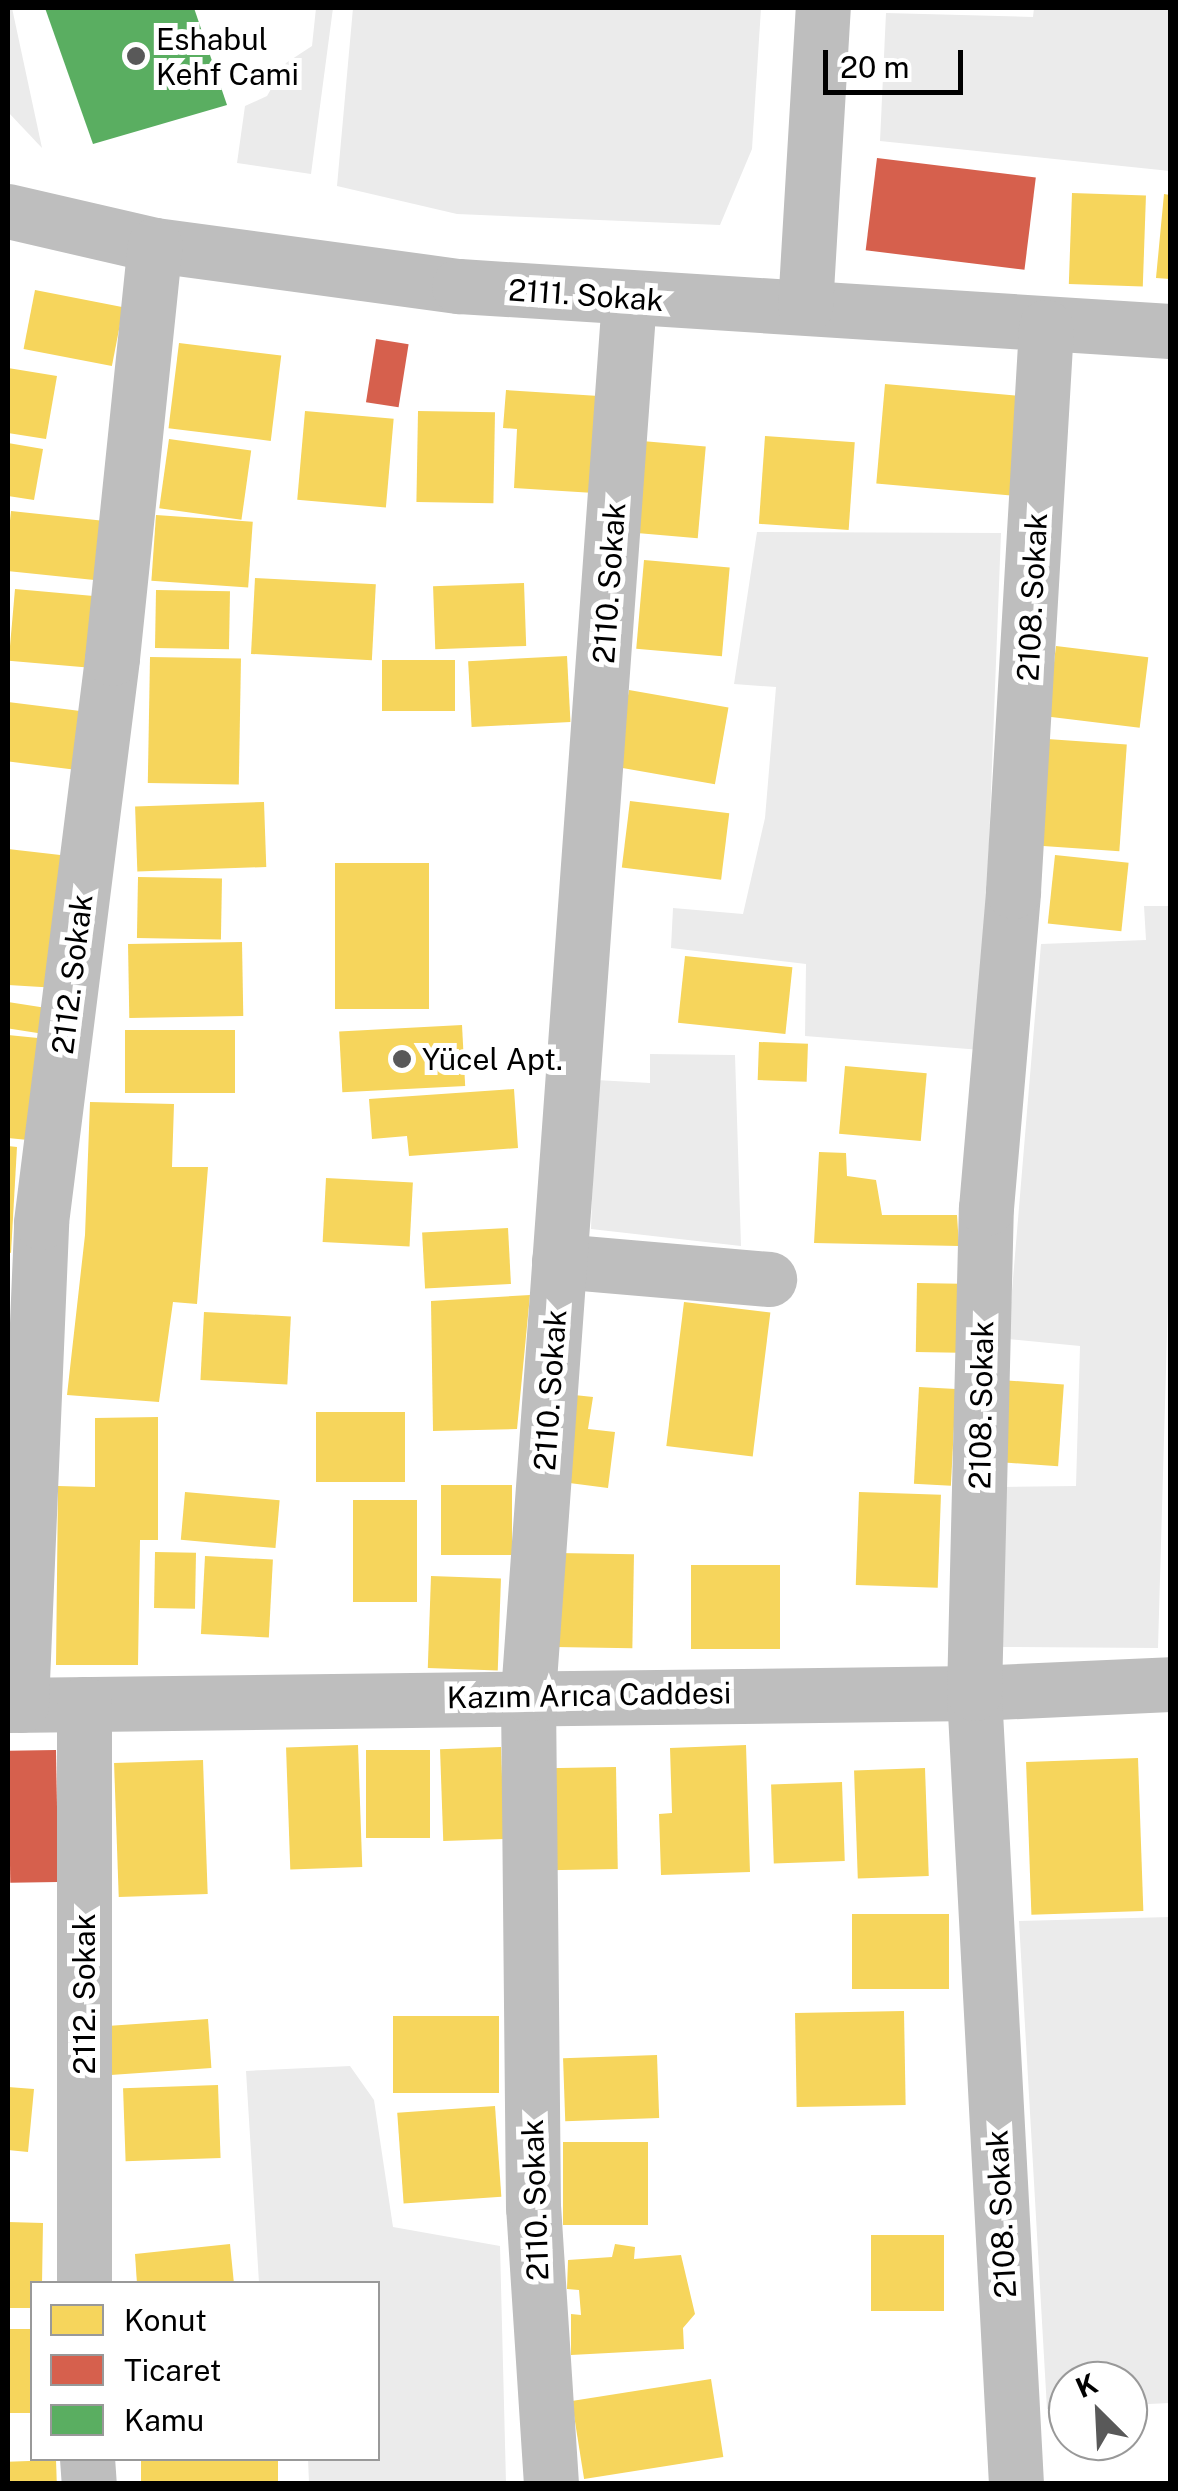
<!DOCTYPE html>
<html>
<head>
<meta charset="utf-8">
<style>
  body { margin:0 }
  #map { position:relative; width:1178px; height:2491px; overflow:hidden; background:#fff; font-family:"Public Sans",sans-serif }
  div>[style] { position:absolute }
  .green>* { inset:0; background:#ebebeb }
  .homes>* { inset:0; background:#f6d55c; transform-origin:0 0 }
  .shops>* { inset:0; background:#d6604d; transform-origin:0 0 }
  .public>* { inset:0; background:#5aae61 }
  .minor>* { height:55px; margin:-27.5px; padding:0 27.5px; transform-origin:27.5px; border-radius:27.5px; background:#bebebe }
  .dots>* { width:28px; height:28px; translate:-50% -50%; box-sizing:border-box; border:5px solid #fff; border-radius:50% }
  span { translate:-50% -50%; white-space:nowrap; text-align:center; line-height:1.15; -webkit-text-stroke:10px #fff; paint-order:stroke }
  .poi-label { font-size:30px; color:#000 }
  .left { translate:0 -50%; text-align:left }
  .street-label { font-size:30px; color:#000 }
  .frame { position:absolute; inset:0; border:10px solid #000; pointer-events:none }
  .legend { position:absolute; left:30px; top:2281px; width:350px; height:180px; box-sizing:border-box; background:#fff; border:2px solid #999; margin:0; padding:12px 18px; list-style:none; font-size:30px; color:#000 }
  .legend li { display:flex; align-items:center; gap:20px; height:50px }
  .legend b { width:50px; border:2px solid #999 }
  .north { position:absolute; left:1048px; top:2361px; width:100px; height:100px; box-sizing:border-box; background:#fff; border:2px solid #999; border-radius:50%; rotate:336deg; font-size:28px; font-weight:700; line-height:40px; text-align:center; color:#000 }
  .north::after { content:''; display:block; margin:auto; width:35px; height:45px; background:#595959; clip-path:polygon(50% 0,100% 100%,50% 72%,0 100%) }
  .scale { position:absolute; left:823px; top:50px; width:140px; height:45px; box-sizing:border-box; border:5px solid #000; border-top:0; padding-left:12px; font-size:30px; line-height:35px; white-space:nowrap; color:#000; -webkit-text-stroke:8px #fff; paint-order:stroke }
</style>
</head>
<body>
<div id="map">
  <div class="green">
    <div style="clip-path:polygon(8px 8px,12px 8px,42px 148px,8px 112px)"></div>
    <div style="clip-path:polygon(316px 8px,333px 8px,311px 174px,237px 163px,245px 106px,267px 96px,286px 63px,312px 46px)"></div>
    <div style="clip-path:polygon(353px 8px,761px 8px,752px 149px,720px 225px,457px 214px,337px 186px)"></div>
    <div style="clip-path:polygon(1034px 8px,1170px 8px,1170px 171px,880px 141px,886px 13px,1033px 17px)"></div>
    <div style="clip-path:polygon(757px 532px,1001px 533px,981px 1050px,805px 1036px,806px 964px,671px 948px,673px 908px,743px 914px,765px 818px,776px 687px,734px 684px)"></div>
    <div style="clip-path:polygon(1144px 906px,1170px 906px,1170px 1231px,1158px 1648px,1000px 1647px,1001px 1487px,1076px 1486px,1080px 1346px,1008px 1339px,1041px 944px,1146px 940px)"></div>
    <div style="clip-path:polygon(650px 1054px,735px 1055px,741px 1246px,591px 1229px,596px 1080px,650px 1083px)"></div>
    <div style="clip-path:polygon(1170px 1917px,1170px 2403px,1128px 2405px,1128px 2381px,1068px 2381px,1068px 2408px,1047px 2409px,1019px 1921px)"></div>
    <div style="clip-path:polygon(350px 2066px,374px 2100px,393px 2227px,500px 2246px,506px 2483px,309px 2483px,308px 2459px,378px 2458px,378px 2284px,259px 2283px,246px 2071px)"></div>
  </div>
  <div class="homes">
    <div style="left:1072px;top:193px;width:74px;height:91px;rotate:2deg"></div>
    <div style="clip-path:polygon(1164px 194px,1170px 195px,1170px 279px,1156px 278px)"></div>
    <div style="left:35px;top:290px;width:90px;height:60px;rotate:11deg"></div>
    <div style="left:179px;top:343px;width:103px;height:86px;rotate:7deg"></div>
    <div style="clip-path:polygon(8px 368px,57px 376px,46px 439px,8px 433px)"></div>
    <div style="left:885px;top:384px;width:138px;height:100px;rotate:5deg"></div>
    <div style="clip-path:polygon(506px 390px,599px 396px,594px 493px,514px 488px,517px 429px,503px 428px)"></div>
    <div style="left:305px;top:411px;width:89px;height:89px;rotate:5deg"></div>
    <div style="left:418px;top:411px;width:77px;height:91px;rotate:1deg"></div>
    <div style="left:765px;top:436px;width:90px;height:88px;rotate:4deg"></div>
    <div style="left:169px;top:439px;width:83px;height:70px;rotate:8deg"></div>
    <div style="left:642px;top:441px;width:64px;height:92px;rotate:5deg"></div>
    <div style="clip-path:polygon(8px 443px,43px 449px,34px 500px,8px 496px)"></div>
    <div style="left:11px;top:511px;width:90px;height:60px;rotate:6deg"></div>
    <div style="left:156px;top:515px;width:97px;height:66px;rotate:4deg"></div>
    <div style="left:644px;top:560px;width:86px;height:89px;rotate:5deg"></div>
    <div style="left:255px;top:578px;width:121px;height:76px;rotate:3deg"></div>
    <div style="left:524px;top:583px;width:63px;height:91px;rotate:88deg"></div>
    <div style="left:15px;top:589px;width:79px;height:72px;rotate:5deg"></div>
    <div style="left:156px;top:590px;width:74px;height:58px;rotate:1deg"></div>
    <div style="left:1056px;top:646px;width:93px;height:71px;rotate:7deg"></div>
    <div style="left:567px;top:656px;width:66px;height:99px;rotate:87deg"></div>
    <div style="left:150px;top:657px;width:91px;height:126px;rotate:1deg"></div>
    <div style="left:455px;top:660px;width:51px;height:73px;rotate:90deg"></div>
    <div style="left:629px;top:690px;width:101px;height:78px;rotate:10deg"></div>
    <div style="left:8px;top:702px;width:79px;height:59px;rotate:7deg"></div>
    <div style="left:1047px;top:739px;width:80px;height:107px;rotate:4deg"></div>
    <div style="left:630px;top:801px;width:100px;height:67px;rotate:7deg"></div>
    <div style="left:264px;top:802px;width:65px;height:129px;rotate:88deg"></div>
    <div style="clip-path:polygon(8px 849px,69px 856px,58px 988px,8px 985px)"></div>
    <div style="left:1055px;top:855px;width:74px;height:69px;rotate:6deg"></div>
    <div style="left:429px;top:863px;width:146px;height:94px;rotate:90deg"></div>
    <div style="left:138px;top:877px;width:84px;height:61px;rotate:1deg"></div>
    <div style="left:242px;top:942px;width:74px;height:114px;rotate:89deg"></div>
    <div style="left:685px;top:956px;width:108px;height:67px;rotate:6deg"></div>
    <div style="left:8px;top:1002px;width:47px;height:26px;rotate:9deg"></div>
    <div style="left:462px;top:1025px;width:61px;height:123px;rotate:87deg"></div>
    <div style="left:125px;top:1030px;width:110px;height:63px"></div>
    <div style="clip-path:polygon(8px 1035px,38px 1038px,28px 1140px,8px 1138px)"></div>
    <div style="left:759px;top:1042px;width:49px;height:38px;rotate:2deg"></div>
    <div style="left:845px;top:1066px;width:82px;height:68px;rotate:5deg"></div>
    <div style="clip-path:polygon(514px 1089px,518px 1148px,409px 1156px,407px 1136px,372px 1139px,369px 1099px)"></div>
    <div style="clip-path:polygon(90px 1102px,174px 1104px,172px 1167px,208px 1167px,197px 1304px,173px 1302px,159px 1402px,67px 1395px,85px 1235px)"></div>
    <div style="clip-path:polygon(8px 1146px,17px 1147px,11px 1253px,8px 1252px)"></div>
    <div style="clip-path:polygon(819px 1152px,846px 1153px,847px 1176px,876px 1180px,882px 1215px,957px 1215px,959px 1246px,814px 1243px)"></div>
    <div style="left:326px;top:1178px;width:87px;height:64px;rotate:3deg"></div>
    <div style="left:508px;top:1228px;width:56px;height:86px;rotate:87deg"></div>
    <div style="left:917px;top:1283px;width:43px;height:69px;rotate:1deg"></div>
    <div style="clip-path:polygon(530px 1295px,517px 1429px,433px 1431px,431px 1301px)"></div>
    <div style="left:684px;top:1302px;width:87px;height:145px;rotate:7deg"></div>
    <div style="left:204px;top:1312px;width:87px;height:68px;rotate:3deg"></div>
    <div style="left:1000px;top:1380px;width:64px;height:82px;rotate:4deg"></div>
    <div style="left:919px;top:1387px;width:37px;height:97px;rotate:3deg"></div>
    <div style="clip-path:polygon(565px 1394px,593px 1397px,588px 1429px,615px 1432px,608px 1488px,554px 1481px)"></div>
    <div style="left:316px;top:1412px;width:89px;height:70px"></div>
    <div style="clip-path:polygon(158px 1417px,158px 1540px,140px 1540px,138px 1665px,56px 1665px,58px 1486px,95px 1487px,95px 1418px)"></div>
    <div style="left:441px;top:1485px;width:71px;height:70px"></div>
    <div style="left:185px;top:1492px;width:95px;height:48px;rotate:5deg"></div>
    <div style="left:859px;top:1492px;width:82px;height:93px;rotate:2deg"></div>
    <div style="left:353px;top:1500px;width:64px;height:102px"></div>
    <div style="left:155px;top:1552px;width:41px;height:56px;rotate:1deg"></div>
    <div style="left:557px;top:1553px;width:77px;height:94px;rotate:1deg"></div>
    <div style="left:205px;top:1556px;width:68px;height:78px;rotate:3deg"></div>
    <div style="left:691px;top:1565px;width:89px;height:84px"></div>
    <div style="left:431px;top:1576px;width:70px;height:92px;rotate:2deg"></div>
    <div style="left:358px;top:1745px;width:122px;height:72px;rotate:88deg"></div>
    <div style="clip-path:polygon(746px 1745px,750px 1872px,661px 1875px,659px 1814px,672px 1813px,670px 1748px)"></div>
    <div style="left:501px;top:1747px;width:92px;height:61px;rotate:88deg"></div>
    <div style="left:366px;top:1750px;width:64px;height:88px"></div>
    <div style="left:1138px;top:1758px;width:153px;height:112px;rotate:88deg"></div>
    <div style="left:203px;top:1760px;width:134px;height:89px;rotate:88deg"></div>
    <div style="left:616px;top:1767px;width:102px;height:70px;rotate:89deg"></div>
    <div style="left:925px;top:1768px;width:108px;height:71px;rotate:88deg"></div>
    <div style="left:842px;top:1782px;width:79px;height:71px;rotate:88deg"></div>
    <div style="left:852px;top:1914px;width:97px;height:75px"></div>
    <div style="left:904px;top:2011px;width:94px;height:109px;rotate:89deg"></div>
    <div style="left:393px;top:2016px;width:106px;height:77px"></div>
    <div style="left:208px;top:2019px;width:49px;height:101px;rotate:86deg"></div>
    <div style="left:657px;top:2055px;width:63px;height:94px;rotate:88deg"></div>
    <div style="left:218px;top:2085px;width:73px;height:95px;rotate:88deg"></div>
    <div style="clip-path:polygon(8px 2087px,34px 2089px,28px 2152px,8px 2150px)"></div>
    <div style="left:495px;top:2106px;width:91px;height:98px;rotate:86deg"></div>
    <div style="left:563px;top:2142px;width:85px;height:83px"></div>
    <div style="clip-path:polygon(8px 2222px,43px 2223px,42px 2284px,32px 2284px,32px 2308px,8px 2308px)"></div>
    <div style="left:871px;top:2235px;width:73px;height:76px"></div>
    <div style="clip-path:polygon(230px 2244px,234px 2284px,137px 2284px,135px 2254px)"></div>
    <div style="clip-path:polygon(615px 2244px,635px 2247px,634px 2259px,681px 2255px,695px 2314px,683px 2328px,684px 2349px,571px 2355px,571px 2314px,581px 2315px,579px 2290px,567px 2289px,568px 2260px,612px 2257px)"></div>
    <div style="left:32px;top:2329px;width:84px;height:24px;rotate:90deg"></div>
    <div style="left:711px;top:2379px;width:79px;height:141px;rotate:81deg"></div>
    <div style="left:141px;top:2458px;width:137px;height:26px"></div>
    <div style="left:56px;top:2460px;width:24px;height:48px;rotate:88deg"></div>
  </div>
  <div class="shops">
    <div style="left:877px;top:158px;width:160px;height:93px;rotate:7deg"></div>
    <div style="left:376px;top:339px;width:33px;height:64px;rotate:9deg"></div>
    <div style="left:56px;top:1750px;width:132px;height:48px;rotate:89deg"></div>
  </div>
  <div class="public">
    <div style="clip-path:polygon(45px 8px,194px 8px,227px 105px,93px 144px)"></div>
  </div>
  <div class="minor">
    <div style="left:8px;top:211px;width:151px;rotate:13deg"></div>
    <div style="left:155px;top:245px;width:307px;rotate:7.7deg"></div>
    <div style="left:459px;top:286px;width:712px;rotate:3.62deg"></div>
    <div style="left:805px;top:307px;width:300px;rotate:-86.6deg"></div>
    <div style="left:559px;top:1261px;width:211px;rotate:4.9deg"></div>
    <div style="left:8px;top:1705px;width:966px;rotate:-0.71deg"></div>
    <div style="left:974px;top:1693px;width:196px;rotate:-2.6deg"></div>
    <div style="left:21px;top:1705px;width:483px;rotate:-87.6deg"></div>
    <div style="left:41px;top:1222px;width:568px;rotate:-82.82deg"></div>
    <div style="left:112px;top:658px;width:415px;rotate:-84.1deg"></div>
    <div style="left:84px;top:2284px;width:580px;rotate:-90deg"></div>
    <div style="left:87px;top:2458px;width:26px;rotate:86deg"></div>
    <div style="left:551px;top:2484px;width:277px;rotate:-93.7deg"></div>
    <div style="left:533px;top:2208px;width:514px;rotate:-90.56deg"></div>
    <div style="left:528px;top:1694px;width:1399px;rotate:-85.86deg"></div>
    <div style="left:1016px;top:2484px;width:792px;rotate:-93.04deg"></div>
    <div style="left:974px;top:1693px;width:485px;rotate:-88.6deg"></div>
    <div style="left:986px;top:1208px;width:318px;rotate:-85.1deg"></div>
    <div style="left:1013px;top:891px;width:565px;rotate:-86.65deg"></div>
  </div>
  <div class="dots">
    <div style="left:136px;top:56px;background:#595959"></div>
    <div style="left:402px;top:1059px;background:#595959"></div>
  </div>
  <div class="poi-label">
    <span class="left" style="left:156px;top:56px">Eshabul<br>Kehf Cami</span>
    <span class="left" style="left:422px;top:1059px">Yücel Apt.</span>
  </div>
  <div class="street-label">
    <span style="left:586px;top:295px;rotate:4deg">2111. Sokak</span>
    <span style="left:609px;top:583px;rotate:-86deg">2110. Sokak</span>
    <span style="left:1032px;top:597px;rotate:-87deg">2108. Sokak</span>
    <span style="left:72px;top:974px;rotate:-83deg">2112. Sokak</span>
    <span style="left:550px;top:1390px;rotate:-86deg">2110. Sokak</span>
    <span style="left:981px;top:1405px;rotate:-89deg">2108. Sokak</span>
    <span style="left:589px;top:1695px;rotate:-1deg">Kazım Arıca Caddesi</span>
    <span style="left:84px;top:1994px;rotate:-90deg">2112. Sokak</span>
    <span style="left:535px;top:2200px;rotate:-92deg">2110. Sokak</span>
    <span style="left:1001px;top:2214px;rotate:-93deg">2108. Sokak</span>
  </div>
  <div class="frame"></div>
  <ul class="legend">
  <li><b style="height:28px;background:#f6d55c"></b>Konut</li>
  <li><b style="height:28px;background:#d6604d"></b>Ticaret</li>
  <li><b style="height:28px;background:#5aae61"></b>Kamu</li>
  </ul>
  <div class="north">K</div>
  <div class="scale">20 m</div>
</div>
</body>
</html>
